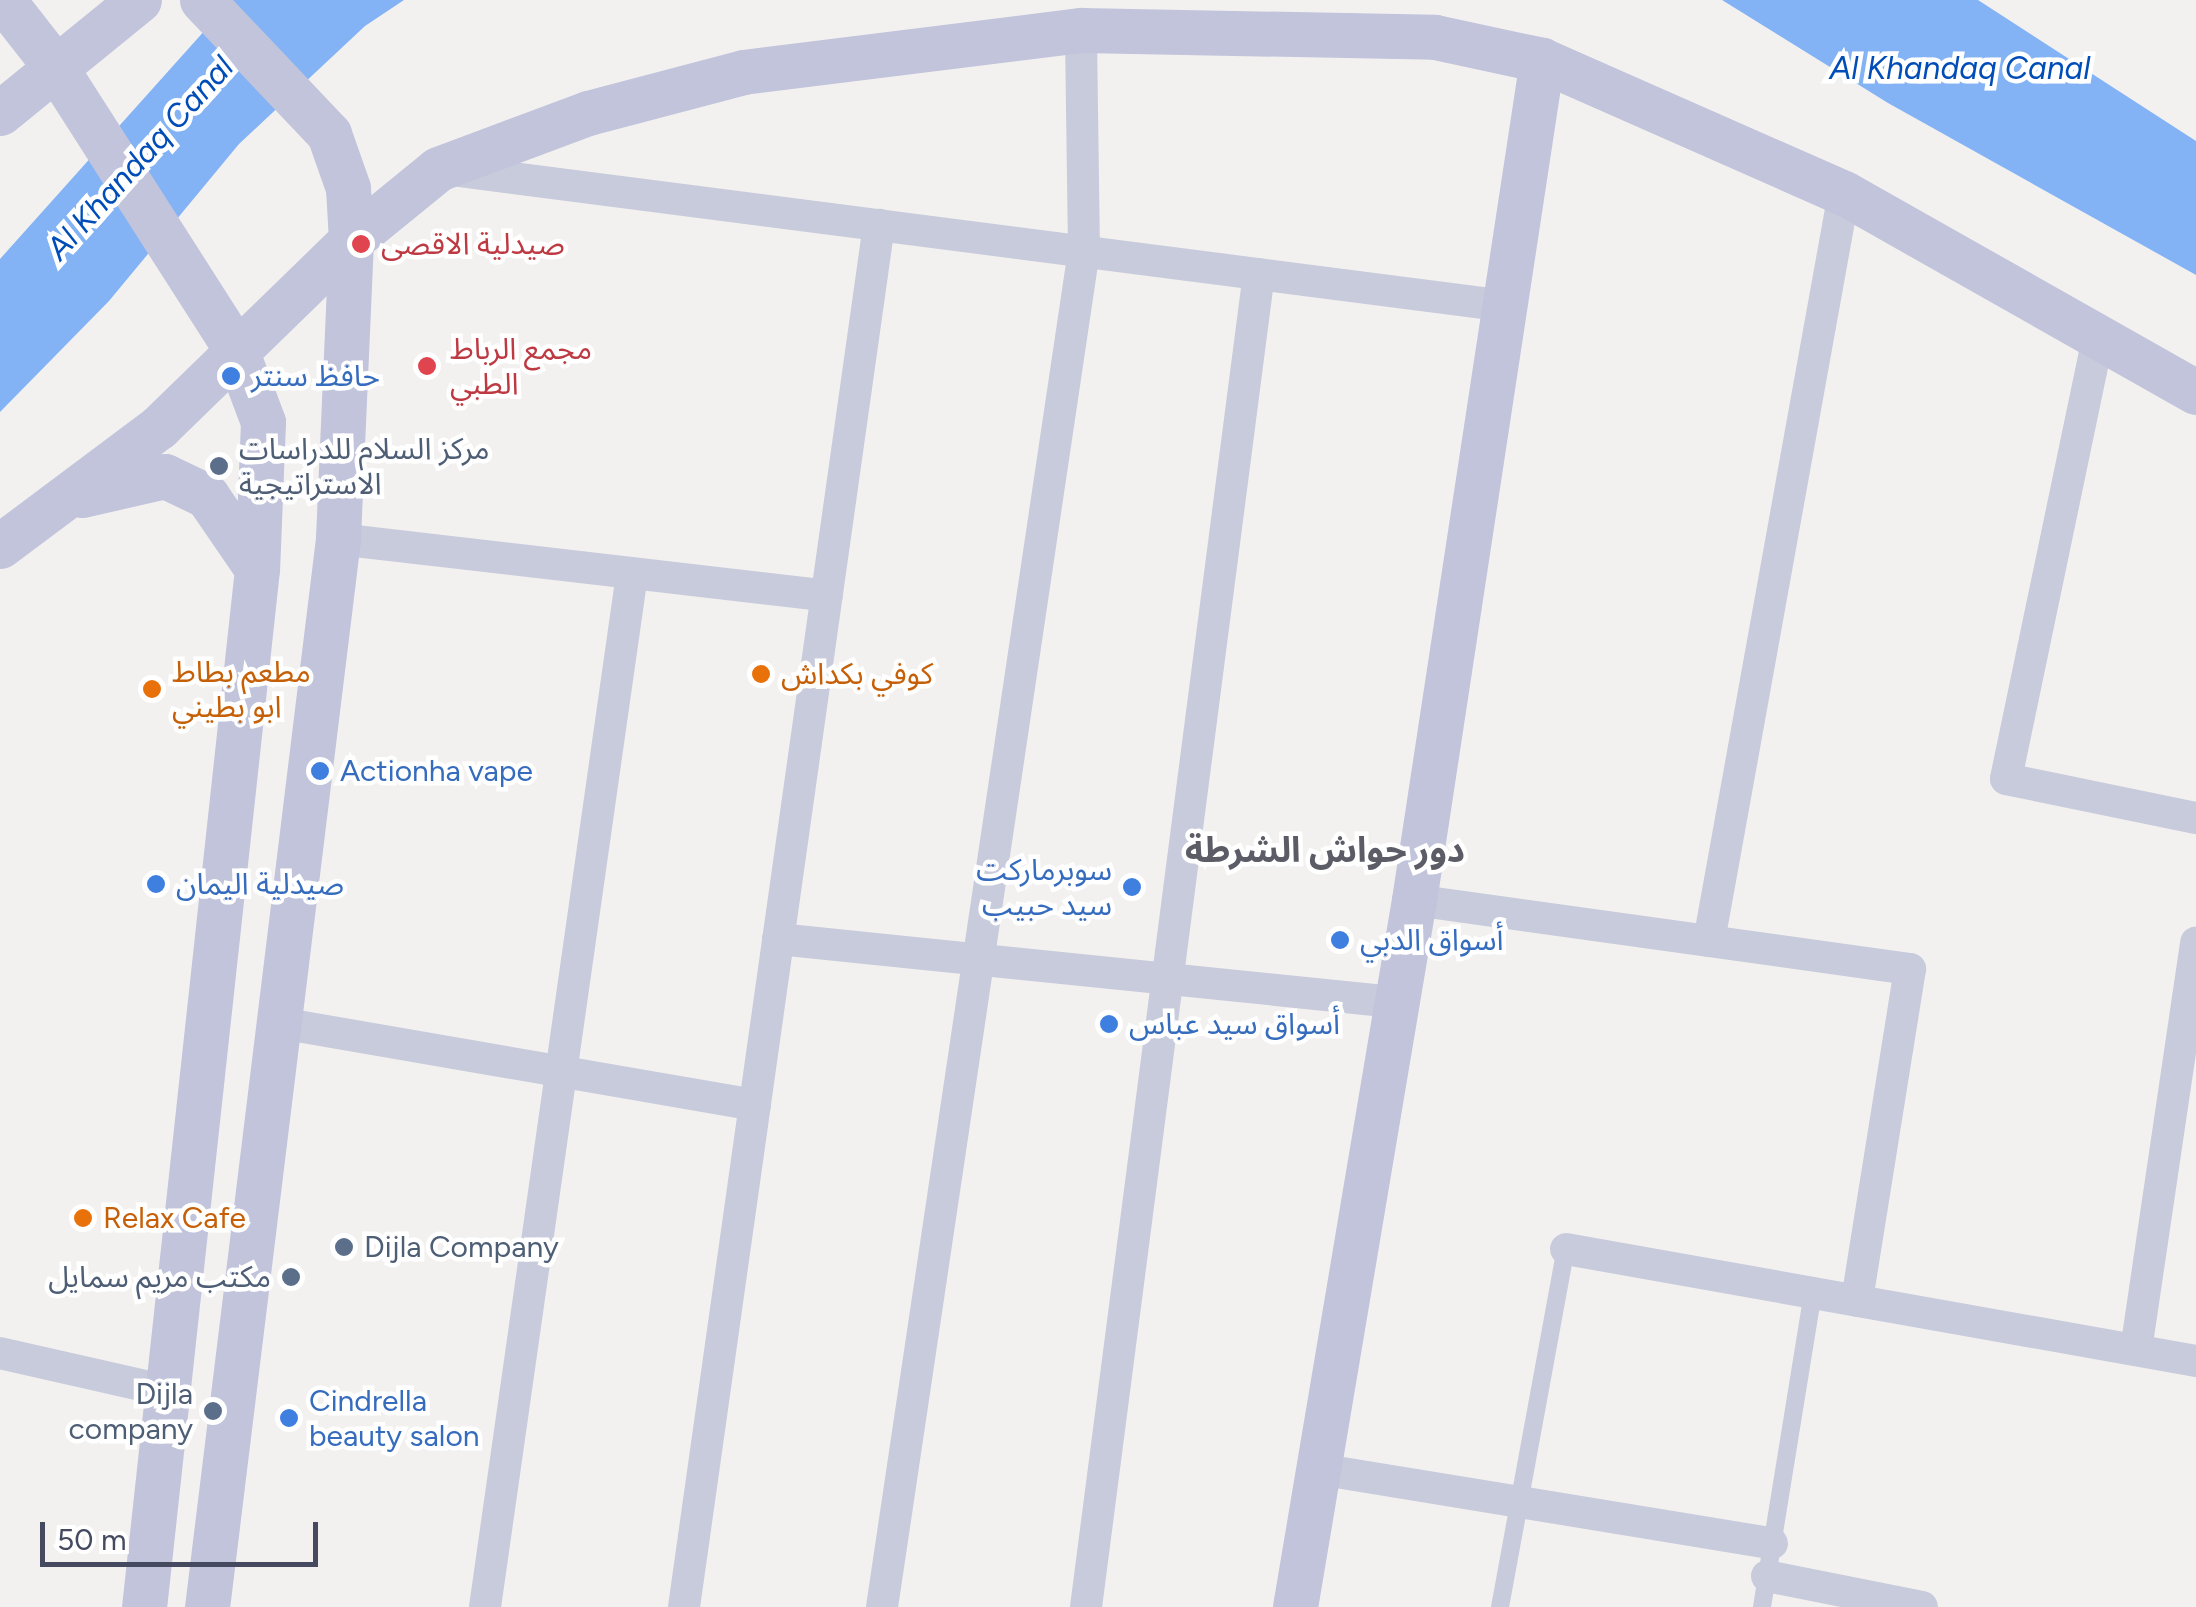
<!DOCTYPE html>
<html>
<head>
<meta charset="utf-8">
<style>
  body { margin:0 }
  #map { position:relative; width:2196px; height:1607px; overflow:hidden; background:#f3f1f0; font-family:Figtree,"Noto Sans Arabic",sans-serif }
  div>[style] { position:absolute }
  .water>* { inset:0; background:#83b3f5 }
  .lane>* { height:18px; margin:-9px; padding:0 9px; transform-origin:9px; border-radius:9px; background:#c8cbdb }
  .street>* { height:32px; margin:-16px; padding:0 16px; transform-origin:16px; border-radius:16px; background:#c8cbdb }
  .secondary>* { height:45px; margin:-22.5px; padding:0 22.5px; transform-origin:22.5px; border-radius:22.5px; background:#c1c4db }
  .dots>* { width:28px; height:28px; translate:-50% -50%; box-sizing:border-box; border:5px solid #fff; border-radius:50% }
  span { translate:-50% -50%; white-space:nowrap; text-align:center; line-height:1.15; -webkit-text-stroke:9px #fff; paint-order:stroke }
  .health-label { font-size:30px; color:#be3a42 }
  .left { translate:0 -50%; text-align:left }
  .shop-label { font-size:30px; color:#366cbe }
  .right { translate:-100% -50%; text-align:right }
  .service-label { font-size:30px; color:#4e5e75 }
  .food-label { font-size:30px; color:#c56008 }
  .water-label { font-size:32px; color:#004db8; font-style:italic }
  .quarter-label { font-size:35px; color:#5c5c66; font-weight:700 }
  .scale { position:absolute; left:40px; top:1522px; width:278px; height:45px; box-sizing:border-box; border:5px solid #464a60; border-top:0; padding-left:12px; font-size:30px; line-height:35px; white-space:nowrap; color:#464a60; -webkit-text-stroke:8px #fff; paint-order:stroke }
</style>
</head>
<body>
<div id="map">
  <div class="water">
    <div style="clip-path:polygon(232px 0,404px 0,365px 26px,239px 144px,109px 301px,0 412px,0 259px)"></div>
    <div style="clip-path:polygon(1722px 0,1978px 0,2196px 141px,2196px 275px,1888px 103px)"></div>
  </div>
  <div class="lane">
    <div style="left:1500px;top:1607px;width:364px;rotate:-79.6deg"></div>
    <div style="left:1762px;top:1607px;width:318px;rotate:-80.8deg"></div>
  </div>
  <div class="street">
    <div style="left:443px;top:169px;width:1073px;rotate:7.34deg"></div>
    <div style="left:2098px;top:338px;width:450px;rotate:101.8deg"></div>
    <div style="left:2006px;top:779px;width:194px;rotate:11.6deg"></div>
    <div style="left:338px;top:539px;width:492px;rotate:6.6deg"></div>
    <div style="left:1414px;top:900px;width:501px;rotate:7.92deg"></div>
    <div style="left:1910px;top:969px;width:336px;rotate:99.1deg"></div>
    <div style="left:778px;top:939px;width:619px;rotate:5.84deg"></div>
    <div style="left:1709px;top:941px;width:760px;rotate:-79.77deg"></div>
    <div style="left:280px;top:1023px;width:482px;rotate:9.8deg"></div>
    <div style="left:1566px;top:1249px;width:640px;rotate:10.08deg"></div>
    <div style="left:2136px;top:1350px;width:412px;rotate:-81.6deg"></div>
    <div style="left:0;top:1353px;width:171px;rotate:12.8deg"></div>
    <div style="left:1318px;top:1469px;width:460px;rotate:9.3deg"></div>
    <div style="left:1767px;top:1576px;width:158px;rotate:11.3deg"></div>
    <div style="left:485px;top:1607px;width:1043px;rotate:-81.9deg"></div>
    <div style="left:684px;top:1607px;width:1396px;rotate:-81.97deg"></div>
    <div style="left:882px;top:1607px;width:1371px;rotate:-81.53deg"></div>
    <div style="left:1084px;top:251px;width:221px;rotate:-90.8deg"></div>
    <div style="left:1086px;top:1607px;width:1344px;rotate:-82.61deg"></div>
  </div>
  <div class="secondary">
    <div style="left:3px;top:0;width:83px;rotate:51.9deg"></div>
    <div style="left:54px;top:65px;width:338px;rotate:57.4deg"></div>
    <div style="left:236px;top:350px;width:77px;rotate:69.4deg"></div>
    <div style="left:263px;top:422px;width:147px;rotate:92.3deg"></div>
    <div style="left:257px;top:569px;width:1044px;rotate:96.21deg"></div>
    <div style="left:202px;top:0;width:185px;rotate:46.5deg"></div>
    <div style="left:329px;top:134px;width:57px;rotate:70.6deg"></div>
    <div style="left:348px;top:188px;width:52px;rotate:86.7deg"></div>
    <div style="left:351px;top:240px;width:299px;rotate:92.5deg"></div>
    <div style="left:338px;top:539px;width:1076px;rotate:96.99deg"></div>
    <div style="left:0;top:113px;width:179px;rotate:-39.1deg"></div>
    <div style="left:82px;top:495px;width:85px;rotate:-12.9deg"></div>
    <div style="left:165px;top:476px;width:47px;rotate:25.5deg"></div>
    <div style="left:207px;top:496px;width:88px;rotate:55.6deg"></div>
    <div style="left:0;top:546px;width:199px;rotate:-36.8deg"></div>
    <div style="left:159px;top:427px;width:268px;rotate:-44.2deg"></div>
    <div style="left:351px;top:240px;width:112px;rotate:-39.2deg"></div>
    <div style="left:438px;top:169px;width:160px;rotate:-20.5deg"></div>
    <div style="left:588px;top:113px;width:160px;rotate:-14.8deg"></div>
    <div style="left:743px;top:72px;width:341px;rotate:-7.1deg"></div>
    <div style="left:1081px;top:30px;width:354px;rotate:1.1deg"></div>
    <div style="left:1435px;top:37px;width:109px;rotate:12.1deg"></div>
    <div style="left:1542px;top:60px;width:330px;rotate:23.8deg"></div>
    <div style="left:1844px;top:193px;width:404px;rotate:29.5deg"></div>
    <div style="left:1295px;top:1607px;width:717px;rotate:-80.45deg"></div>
    <div style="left:1414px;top:900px;width:850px;rotate:-81.34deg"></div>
  </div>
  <div class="dots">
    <div style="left:361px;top:244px;background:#e0444e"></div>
    <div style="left:427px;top:366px;background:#e0444e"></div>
    <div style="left:231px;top:376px;background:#3f7fe0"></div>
    <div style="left:219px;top:466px;background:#5c6f8a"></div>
    <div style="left:761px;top:674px;background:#e8710a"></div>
    <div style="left:152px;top:689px;background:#e8710a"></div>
    <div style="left:320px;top:771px;background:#3f7fe0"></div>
    <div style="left:156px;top:884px;background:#3f7fe0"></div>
    <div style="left:1132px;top:887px;background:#3f7fe0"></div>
    <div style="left:1340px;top:940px;background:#3f7fe0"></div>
    <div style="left:1109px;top:1024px;background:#3f7fe0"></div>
    <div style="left:83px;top:1218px;background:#e8710a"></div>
    <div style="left:344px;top:1247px;background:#5c6f8a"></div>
    <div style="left:291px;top:1277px;background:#5c6f8a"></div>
    <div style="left:213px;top:1411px;background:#5c6f8a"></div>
    <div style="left:289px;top:1418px;background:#3f7fe0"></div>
  </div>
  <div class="health-label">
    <span class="left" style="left:381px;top:244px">صيدلية الاقصى</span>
    <span class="left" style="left:450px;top:366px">مجمع الرباط<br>الطبي</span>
  </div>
  <div class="shop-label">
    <span class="left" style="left:251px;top:376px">حافظ سنتر</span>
    <span class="left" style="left:340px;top:771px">Actionha vape</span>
    <span class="right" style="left:1112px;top:887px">سوبرماركت<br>سيد حبيب</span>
    <span class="left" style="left:176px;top:884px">صيدلية اليمان</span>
    <span class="left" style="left:1360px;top:940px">أسواق الدبي</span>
    <span class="left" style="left:1129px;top:1024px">أسواق سيد عباس</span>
    <span class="left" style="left:309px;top:1418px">Cindrella<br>beauty salon</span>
  </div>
  <div class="service-label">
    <span class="left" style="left:239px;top:466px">مركز السلام للدراسات<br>الاستراتيجية</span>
    <span class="left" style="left:364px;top:1247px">Dijla Company</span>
    <span class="right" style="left:271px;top:1277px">مكتب مريم سمايل</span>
    <span class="right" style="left:193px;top:1411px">Dijla<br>company</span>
  </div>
  <div class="food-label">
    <span class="left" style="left:172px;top:689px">مطعم بطاط<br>ابو بطيني</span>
    <span class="left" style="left:781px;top:674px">كوفي بكداش</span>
    <span class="left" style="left:103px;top:1218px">Relax Cafe</span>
  </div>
  <div class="water-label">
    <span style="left:1960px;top:68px">Al Khandaq Canal</span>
    <span style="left:140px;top:158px;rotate:-48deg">Al Khandaq Canal</span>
  </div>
  <div class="quarter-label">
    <span style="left:1325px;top:850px">دور حواش الشرطة</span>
  </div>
  <div class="scale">50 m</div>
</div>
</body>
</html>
